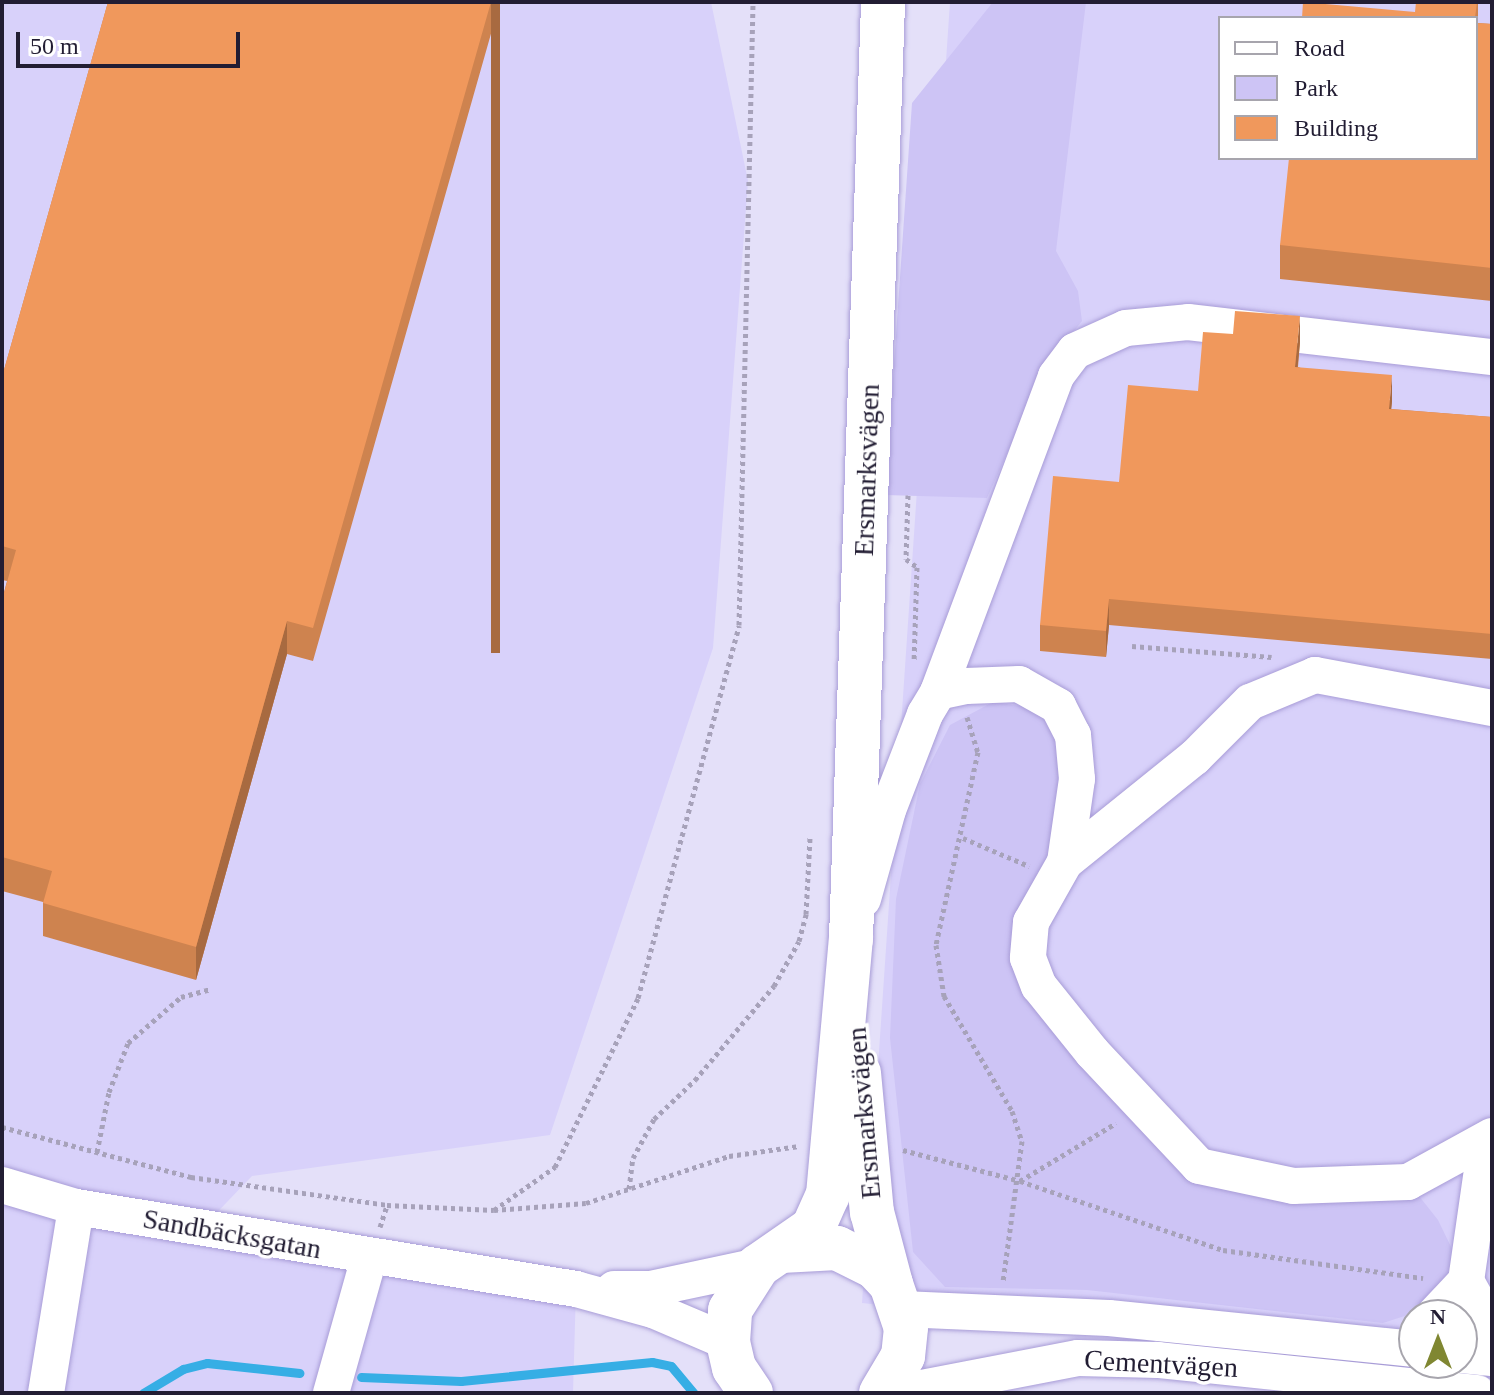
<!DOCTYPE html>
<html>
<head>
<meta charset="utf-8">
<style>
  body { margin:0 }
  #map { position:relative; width:1494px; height:1395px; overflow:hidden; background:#e4e0f9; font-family:Georgia,serif }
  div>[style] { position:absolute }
  .built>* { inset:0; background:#d8d1fa }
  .green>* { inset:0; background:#cdc4f5 }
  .stream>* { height:9px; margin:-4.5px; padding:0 4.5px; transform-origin:4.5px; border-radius:4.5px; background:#36aee5 }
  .path>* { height:5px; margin-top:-2.5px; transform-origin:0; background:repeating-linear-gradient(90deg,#a7a2ba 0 4px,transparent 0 8px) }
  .roads { filter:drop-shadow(0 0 2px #a89cd7) drop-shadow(0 0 2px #a89cd7) }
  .minor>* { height:36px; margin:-18px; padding:0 18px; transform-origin:18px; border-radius:18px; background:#fff }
  .major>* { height:44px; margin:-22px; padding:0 22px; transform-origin:22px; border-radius:22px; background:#fff }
  .wall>* { inset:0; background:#ce834f }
  .shaded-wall>* { inset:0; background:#a86a40; transform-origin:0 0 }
  .building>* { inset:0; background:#f0985c }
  span { translate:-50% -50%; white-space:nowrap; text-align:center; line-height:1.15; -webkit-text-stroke:7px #fff; paint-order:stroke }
  .street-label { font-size:28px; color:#221d33 }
  .frame { position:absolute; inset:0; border:4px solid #221d33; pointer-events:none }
  .legend { position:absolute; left:1218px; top:16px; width:260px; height:144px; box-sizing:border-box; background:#fff; border:2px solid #a7a5ad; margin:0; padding:10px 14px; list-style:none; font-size:24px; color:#221d33 }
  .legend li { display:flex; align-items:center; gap:16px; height:40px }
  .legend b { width:40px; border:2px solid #a7a5ad }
  .north { position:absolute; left:1398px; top:1299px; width:80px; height:80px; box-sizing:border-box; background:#fff; border:2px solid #a7a5ad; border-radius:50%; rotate:0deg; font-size:22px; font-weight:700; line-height:32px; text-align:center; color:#221d33 }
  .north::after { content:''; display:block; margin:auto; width:28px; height:36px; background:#808732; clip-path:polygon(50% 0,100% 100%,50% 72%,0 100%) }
  .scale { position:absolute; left:16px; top:32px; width:224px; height:36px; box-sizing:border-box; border:4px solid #221d33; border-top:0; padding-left:10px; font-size:24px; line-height:28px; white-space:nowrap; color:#221d33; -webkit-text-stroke:6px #fff; paint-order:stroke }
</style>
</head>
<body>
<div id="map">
  <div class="built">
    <div style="clip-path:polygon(2px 2px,711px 2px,748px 181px,713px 648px,550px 1135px,252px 1176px,203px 1227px,576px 1289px,573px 1393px,2px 1393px)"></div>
    <div style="clip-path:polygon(evenodd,950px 2px,1492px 2px,1492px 1372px,862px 1303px,950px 2px,1220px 18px,1476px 18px,1476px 158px,1220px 158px,1220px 18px,950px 2px,1414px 1315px,1462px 1315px,1462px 1363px,1414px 1363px,1414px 1315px)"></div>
  </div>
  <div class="green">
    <div style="clip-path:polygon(993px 2px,1086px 2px,1056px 251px,1078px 291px,1082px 321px,1046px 366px,987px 498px,885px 495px,912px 103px)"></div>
    <div style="clip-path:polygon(993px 702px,1034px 708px,1059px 738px,1065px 783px,1028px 958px,1199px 1166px,1408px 1182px,1438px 1220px,1454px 1253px,1442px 1291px,1420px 1311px,1383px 1323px,1087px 1290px,945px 1287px,913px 1252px,890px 1038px,896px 899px,920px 784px,950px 725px)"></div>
  </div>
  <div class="stream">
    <div style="left:361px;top:1377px;width:100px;rotate:2.3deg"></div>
    <div style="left:461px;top:1381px;width:192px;rotate:-5.7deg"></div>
    <div style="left:652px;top:1362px;width:19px;rotate:12deg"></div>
    <div style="left:671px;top:1366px;width:35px;rotate:50deg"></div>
    <div style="left:143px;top:1393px;width:47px;rotate:-31deg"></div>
    <div style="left:183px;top:1369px;width:25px;rotate:-14deg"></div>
    <div style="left:207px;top:1363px;width:93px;rotate:6.2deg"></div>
  </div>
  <div class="path">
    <div style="left:908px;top:495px;width:64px;rotate:91.8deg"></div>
    <div style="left:906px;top:559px;width:14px;rotate:36deg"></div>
    <div style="left:917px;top:567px;width:94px;rotate:91.8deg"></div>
    <div style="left:1132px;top:646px;width:140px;rotate:4.5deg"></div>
    <div style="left:967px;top:717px;width:37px;rotate:73deg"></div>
    <div style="left:978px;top:752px;width:198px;rotate:102.3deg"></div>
    <div style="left:936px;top:945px;width:52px;rotate:81.1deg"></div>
    <div style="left:944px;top:996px;width:134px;rotate:59.4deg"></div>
    <div style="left:1012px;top:1111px;width:32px;rotate:72deg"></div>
    <div style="left:1022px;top:1141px;width:141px;rotate:97.7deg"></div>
    <div style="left:963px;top:838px;width:72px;rotate:23deg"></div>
    <div style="left:2px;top:1127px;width:196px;rotate:14.8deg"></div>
    <div style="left:191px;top:1177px;width:198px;rotate:8.1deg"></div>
    <div style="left:387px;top:1205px;width:107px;rotate:2.7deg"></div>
    <div style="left:494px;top:1210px;width:92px;rotate:-4.4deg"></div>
    <div style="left:586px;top:1203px;width:151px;rotate:-18.2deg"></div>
    <div style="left:729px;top:1156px;width:71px;rotate:-8.1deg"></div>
    <div style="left:903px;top:1150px;width:121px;rotate:14.8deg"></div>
    <div style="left:1020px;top:1181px;width:214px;rotate:18.8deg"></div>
    <div style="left:1223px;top:1250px;width:202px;rotate:8deg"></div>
    <div style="left:97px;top:1152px;width:61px;rotate:-78.7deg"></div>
    <div style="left:109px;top:1092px;width:53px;rotate:-68.8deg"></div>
    <div style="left:128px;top:1043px;width:70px;rotate:-41deg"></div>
    <div style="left:181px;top:997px;width:30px;rotate:-15deg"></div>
    <div style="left:1020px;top:1181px;width:112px;rotate:-31.1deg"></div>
    <div style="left:629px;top:1189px;width:31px;rotate:-83deg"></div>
    <div style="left:633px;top:1158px;width:44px;rotate:-61.7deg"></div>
    <div style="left:654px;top:1119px;width:57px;rotate:-43.6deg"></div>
    <div style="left:695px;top:1080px;width:123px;rotate:-50deg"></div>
    <div style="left:774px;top:986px;width:51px;rotate:-60.9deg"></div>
    <div style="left:799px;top:941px;width:28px;rotate:-75deg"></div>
    <div style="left:806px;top:914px;width:77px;rotate:-87deg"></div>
    <div style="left:494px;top:1210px;width:75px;rotate:-35.2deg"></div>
    <div style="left:555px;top:1167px;width:188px;rotate:-63.8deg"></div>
    <div style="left:638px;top:998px;width:386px;rotate:-74.8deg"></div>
    <div style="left:739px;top:625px;width:623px;rotate:-88.71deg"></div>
    <div style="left:380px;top:1227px;width:23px;rotate:-72deg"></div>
  </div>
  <div class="roads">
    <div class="minor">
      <div style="left:938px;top:692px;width:337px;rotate:-69.5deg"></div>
      <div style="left:1056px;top:376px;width:31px;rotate:-53deg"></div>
      <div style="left:1075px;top:351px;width:56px;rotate:-24.3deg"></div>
      <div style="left:1126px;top:328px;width:62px;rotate:-5.5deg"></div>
      <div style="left:1188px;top:322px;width:306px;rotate:6.6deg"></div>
      <div style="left:1492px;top:708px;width:180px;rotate:-169.4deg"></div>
      <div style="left:1315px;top:675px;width:70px;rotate:157.4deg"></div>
      <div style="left:1250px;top:702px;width:78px;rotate:135deg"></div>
      <div style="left:1195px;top:757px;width:167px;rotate:141.1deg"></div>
      <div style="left:1065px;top:862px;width:69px;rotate:119.5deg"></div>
      <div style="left:1031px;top:922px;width:36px;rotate:95deg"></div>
      <div style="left:1028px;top:958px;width:30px;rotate:69deg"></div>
      <div style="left:1039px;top:986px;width:85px;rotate:51.2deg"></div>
      <div style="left:1092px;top:1052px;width:156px;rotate:46.8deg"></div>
      <div style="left:1199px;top:1166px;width:96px;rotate:12deg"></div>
      <div style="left:1293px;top:1186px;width:115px;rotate:-2deg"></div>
      <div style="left:1408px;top:1182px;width:96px;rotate:-28.7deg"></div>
      <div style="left:863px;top:899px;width:92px;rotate:-74.3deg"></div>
      <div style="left:888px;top:810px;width:103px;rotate:-68.9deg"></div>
      <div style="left:925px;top:714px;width:26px;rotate:-59deg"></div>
      <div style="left:938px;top:692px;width:29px;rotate:-12deg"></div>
      <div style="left:966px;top:686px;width:53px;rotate:-2.2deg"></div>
      <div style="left:1019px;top:684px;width:45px;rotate:29.4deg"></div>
      <div style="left:1058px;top:706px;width:33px;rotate:63deg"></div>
      <div style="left:1073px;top:735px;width:44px;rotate:84.8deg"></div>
      <div style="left:1077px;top:779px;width:84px;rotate:98.2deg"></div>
      <div style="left:2px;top:1185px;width:77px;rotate:16.6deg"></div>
      <div style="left:1466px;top:1281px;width:54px;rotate:61deg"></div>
      <div style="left:614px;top:1289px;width:36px"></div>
      <div style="left:650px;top:1289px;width:110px;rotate:-12deg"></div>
      <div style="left:902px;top:1309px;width:207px;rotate:2.5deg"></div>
      <div style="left:1109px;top:1318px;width:307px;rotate:5.8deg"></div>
      <div style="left:1434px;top:1315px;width:47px;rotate:-46.7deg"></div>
      <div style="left:1466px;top:1281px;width:140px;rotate:-81.8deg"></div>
      <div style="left:1462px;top:1355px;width:30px;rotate:6deg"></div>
      <div style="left:46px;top:1393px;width:188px;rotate:-80.8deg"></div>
      <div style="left:76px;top:1207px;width:507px;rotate:9.31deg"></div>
      <div style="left:576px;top:1289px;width:80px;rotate:15.3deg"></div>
      <div style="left:653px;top:1310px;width:82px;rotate:23.1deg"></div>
      <div style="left:331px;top:1393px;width:140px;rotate:-74.3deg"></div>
      <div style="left:896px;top:1393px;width:185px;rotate:-10.9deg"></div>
      <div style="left:1078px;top:1358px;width:80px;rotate:1.4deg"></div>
      <div style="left:1158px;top:1360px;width:321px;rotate:5.9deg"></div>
    </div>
    <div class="major">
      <div style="left:859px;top:1073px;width:140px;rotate:84.7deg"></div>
      <div style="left:872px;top:1212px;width:74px;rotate:75.2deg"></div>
      <div style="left:781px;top:1251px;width:56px;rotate:-3.1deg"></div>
      <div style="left:837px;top:1248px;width:42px;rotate:26.6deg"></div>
      <div style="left:875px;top:1267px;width:23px;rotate:47deg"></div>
      <div style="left:891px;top:1284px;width:46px;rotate:71.2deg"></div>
      <div style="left:906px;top:1328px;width:28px;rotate:96deg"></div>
      <div style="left:903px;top:1356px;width:43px;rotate:120.7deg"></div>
      <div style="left:751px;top:1393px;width:30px;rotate:-124deg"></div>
      <div style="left:734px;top:1368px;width:27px;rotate:-103deg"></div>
      <div style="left:728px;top:1342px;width:32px;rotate:-86deg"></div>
      <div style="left:730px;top:1310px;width:52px;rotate:-57.5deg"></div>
      <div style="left:758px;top:1266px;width:67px;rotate:-34.6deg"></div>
      <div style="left:813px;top:1228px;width:36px;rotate:-66deg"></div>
      <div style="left:828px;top:1195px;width:257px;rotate:-84.9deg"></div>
      <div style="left:851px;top:939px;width:938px;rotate:-88.04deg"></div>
    </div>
  </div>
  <div class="wall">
    <div style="clip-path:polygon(108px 2px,500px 2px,313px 661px,287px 654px,196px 980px,43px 936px,43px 902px,2px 891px,2px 600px,7px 581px,2px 580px,2px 377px)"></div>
    <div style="clip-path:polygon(1478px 2px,1478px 23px,1492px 24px,1492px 301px,1280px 279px,1280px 245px,1415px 12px)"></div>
    <div style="clip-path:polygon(1300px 342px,1298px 367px,1392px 401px,1391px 409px,1492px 417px,1492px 659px,1109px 625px,1106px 657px,1040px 651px,1040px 625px,1119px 482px,1198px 391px)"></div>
  </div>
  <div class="shaded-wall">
    <div style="left:491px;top:2px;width:9px;height:651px"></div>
    <div style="clip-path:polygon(1300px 316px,1300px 342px,1295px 392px,1295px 367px)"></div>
    <div style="clip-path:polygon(1392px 375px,1392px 401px,1389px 434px,1389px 409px)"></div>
    <div style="clip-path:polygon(1109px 599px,1109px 625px,1106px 657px,1106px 631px)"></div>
    <div style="clip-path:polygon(287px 621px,287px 654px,196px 980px,196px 947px)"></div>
  </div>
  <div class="building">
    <div style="clip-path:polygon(108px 2px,491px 2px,313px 628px,287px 621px,196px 947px,43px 903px,52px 871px,2px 857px,2px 600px,16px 550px,2px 546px,2px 377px)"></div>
    <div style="clip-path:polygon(1303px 2px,1415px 12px,1416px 2px,1477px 2px,1475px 18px,1302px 18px)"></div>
    <div style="clip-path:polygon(1476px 23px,1492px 24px,1492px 268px,1280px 245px,1289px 158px,1476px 158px)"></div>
    <div style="clip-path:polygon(1235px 311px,1300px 316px,1295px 367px,1392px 375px,1389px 409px,1492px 417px,1492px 634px,1109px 599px,1106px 631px,1040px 625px,1053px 476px,1119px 482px,1128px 385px,1198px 391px,1203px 332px,1233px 334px)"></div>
    <div style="clip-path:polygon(177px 1391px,203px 1393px,177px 1393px)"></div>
  </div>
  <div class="street-label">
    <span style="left:867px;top:470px;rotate:-88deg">Ersmarksvägen</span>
    <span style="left:864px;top:1113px;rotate:-95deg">Ersmarksvägen</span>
    <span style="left:232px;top:1234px;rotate:10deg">Sandbäcksgatan</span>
    <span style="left:1161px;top:1364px;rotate:3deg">Cementvägen</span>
  </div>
  <div class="frame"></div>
  <ul class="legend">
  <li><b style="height:10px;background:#fff"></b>Road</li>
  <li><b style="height:22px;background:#cdc4f5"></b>Park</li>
  <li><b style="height:22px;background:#f0985c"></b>Building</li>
  </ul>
  <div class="north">N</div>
  <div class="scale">50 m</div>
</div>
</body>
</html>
